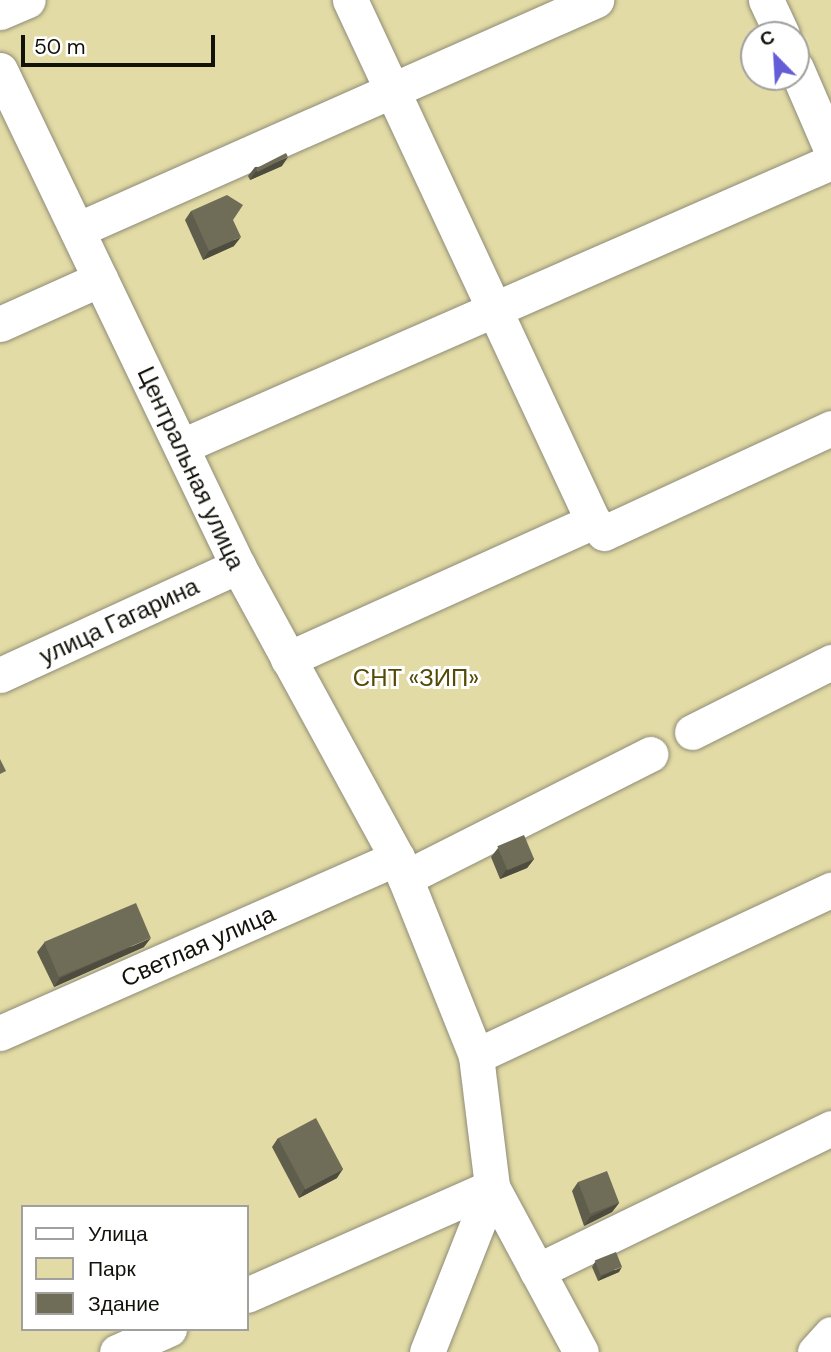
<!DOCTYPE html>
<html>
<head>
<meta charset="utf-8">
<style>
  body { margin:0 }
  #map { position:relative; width:831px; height:1352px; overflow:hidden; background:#fefce4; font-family:"DM Sans",sans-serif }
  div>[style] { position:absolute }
  .green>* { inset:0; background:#e3dba5 }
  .roads { filter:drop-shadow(0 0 2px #8e8c77) drop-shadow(0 0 2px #8e8c77) }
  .minor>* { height:35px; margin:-17.5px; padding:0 17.5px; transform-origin:17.5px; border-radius:17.5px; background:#fff }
  .wall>* { inset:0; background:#5f5d4c }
  .shaded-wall>* { inset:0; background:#4e4c3e }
  .building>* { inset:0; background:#6f6c58; transform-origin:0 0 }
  span { translate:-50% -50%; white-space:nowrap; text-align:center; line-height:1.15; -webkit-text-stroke:6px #fff; paint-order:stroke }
  .street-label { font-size:24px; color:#13120a }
  .park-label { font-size:24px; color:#524a06 }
  .legend { position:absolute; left:21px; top:1205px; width:228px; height:126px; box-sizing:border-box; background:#fff; border:2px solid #a1a09d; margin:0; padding:9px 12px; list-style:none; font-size:21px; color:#13120a }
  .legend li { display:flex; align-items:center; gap:14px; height:35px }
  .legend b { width:35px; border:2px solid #a1a09d }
  .north { position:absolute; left:740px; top:21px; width:70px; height:70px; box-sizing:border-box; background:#fff; border:2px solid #a1a09d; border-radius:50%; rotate:336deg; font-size:19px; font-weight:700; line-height:28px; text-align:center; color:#13120a }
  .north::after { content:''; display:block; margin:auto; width:24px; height:32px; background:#645dd6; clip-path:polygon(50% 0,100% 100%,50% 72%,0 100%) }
  .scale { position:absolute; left:21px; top:35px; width:194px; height:32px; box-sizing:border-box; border:4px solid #13120a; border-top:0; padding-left:9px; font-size:21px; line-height:24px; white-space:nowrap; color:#13120a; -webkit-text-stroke:5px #fff; paint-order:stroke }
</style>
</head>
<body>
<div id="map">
  <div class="green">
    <div style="clip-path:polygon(evenodd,0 0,831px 0,831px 1352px,0 1352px,0 0,754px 35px,796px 35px,796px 77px,754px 77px,754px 35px,0 0,23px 1207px,247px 1207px,247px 1329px,23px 1329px,23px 1207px)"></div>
  </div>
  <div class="roads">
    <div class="minor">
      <div style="left:350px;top:0;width:575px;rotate:65deg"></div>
      <div style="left:593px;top:521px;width:16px;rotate:47deg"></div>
      <div style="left:604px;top:533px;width:250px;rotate:-24.8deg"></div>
      <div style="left:766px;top:0;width:38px;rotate:65deg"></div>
      <div style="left:0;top:12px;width:30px;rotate:-23deg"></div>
      <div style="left:796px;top:68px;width:88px;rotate:66.6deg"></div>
      <div style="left:0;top:70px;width:550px;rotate:64.37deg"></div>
      <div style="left:238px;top:566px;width:332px;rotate:61.4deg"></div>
      <div style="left:397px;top:858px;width:213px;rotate:68.2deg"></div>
      <div style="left:476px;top:1056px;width:132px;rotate:83deg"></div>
      <div style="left:492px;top:1187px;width:187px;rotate:61.7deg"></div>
      <div style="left:77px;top:230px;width:568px;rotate:-23.9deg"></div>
      <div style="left:0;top:324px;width:110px;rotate:-24.2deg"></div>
      <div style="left:182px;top:446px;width:708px;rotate:-23.63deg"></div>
      <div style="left:288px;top:659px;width:335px;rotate:-24.3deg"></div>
      <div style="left:0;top:675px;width:262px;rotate:-24.6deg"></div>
      <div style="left:692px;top:732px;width:156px;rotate:-26.7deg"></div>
      <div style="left:405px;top:878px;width:275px;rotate:-26.8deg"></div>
      <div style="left:0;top:1033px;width:434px;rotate:-23.8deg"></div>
      <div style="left:476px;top:1056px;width:392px;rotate:-25.1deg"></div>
      <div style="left:537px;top:1271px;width:327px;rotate:-25.9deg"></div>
      <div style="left:247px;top:1295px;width:268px;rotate:-23.8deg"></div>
      <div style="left:117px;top:1352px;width:57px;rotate:-23.9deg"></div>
      <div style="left:427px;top:1352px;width:177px;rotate:-68.5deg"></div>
      <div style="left:815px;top:1352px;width:24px;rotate:-48deg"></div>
    </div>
  </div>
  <div class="wall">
    <div style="clip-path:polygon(282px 166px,250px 180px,248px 176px,255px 167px)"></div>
    <div style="clip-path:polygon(191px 211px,233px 220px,234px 246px,203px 260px,185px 220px)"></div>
    <div style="clip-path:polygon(498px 848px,534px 859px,527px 868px,500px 879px,491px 857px)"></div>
    <div style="clip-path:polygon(44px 943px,144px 947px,54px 987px,37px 952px)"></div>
    <div style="clip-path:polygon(278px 1138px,337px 1178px,299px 1198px,272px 1147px)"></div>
    <div style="clip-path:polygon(578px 1182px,619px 1203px,612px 1212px,584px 1226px,572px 1191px)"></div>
    <div style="clip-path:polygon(595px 1262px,619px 1272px,598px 1281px,592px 1267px)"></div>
  </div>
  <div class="shaded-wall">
    <div style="clip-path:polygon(288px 157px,282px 166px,250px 180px,256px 171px)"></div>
    <div style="clip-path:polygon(241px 237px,234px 246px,203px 260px,209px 251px)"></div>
    <div style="clip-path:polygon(534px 859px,527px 868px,500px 879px,506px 870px)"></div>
    <div style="clip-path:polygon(151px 938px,144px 947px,54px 987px,60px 978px)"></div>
    <div style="clip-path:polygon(343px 1169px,337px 1178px,299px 1198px,305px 1189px)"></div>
    <div style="clip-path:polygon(619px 1203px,612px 1212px,584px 1226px,590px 1217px)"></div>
    <div style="clip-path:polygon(622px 1267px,619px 1272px,598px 1281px,602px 1276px)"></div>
  </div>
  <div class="building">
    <div style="left:286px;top:153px;width:4px;height:34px;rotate:63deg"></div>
    <div style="clip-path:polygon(227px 195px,243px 205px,233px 220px,241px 237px,209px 251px,191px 211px)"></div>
    <div style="clip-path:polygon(0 759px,6px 771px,0 774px)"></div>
    <div style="left:524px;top:835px;width:26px;height:29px;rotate:67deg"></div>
    <div style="left:136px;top:903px;width:38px;height:100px;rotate:67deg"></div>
    <div style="left:316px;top:1118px;width:58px;height:43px;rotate:62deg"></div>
    <div style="left:607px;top:1171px;width:34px;height:31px;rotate:69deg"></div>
    <div style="left:616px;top:1252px;width:16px;height:23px;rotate:68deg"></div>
  </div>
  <div class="street-label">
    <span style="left:191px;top:468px;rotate:65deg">Центральная улица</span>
    <span style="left:119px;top:621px;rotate:-25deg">улица Гагарина</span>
    <span style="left:198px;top:946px;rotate:-24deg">Светлая улица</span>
  </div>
  <div class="park-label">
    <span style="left:416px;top:678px">СНТ «ЗИП»</span>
  </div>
  <ul class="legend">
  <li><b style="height:9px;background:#fff"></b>Улица</li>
  <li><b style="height:19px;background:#e3dba5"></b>Парк</li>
  <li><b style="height:19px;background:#6f6c58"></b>Здание</li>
  </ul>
  <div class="north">С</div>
  <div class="scale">50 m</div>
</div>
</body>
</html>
